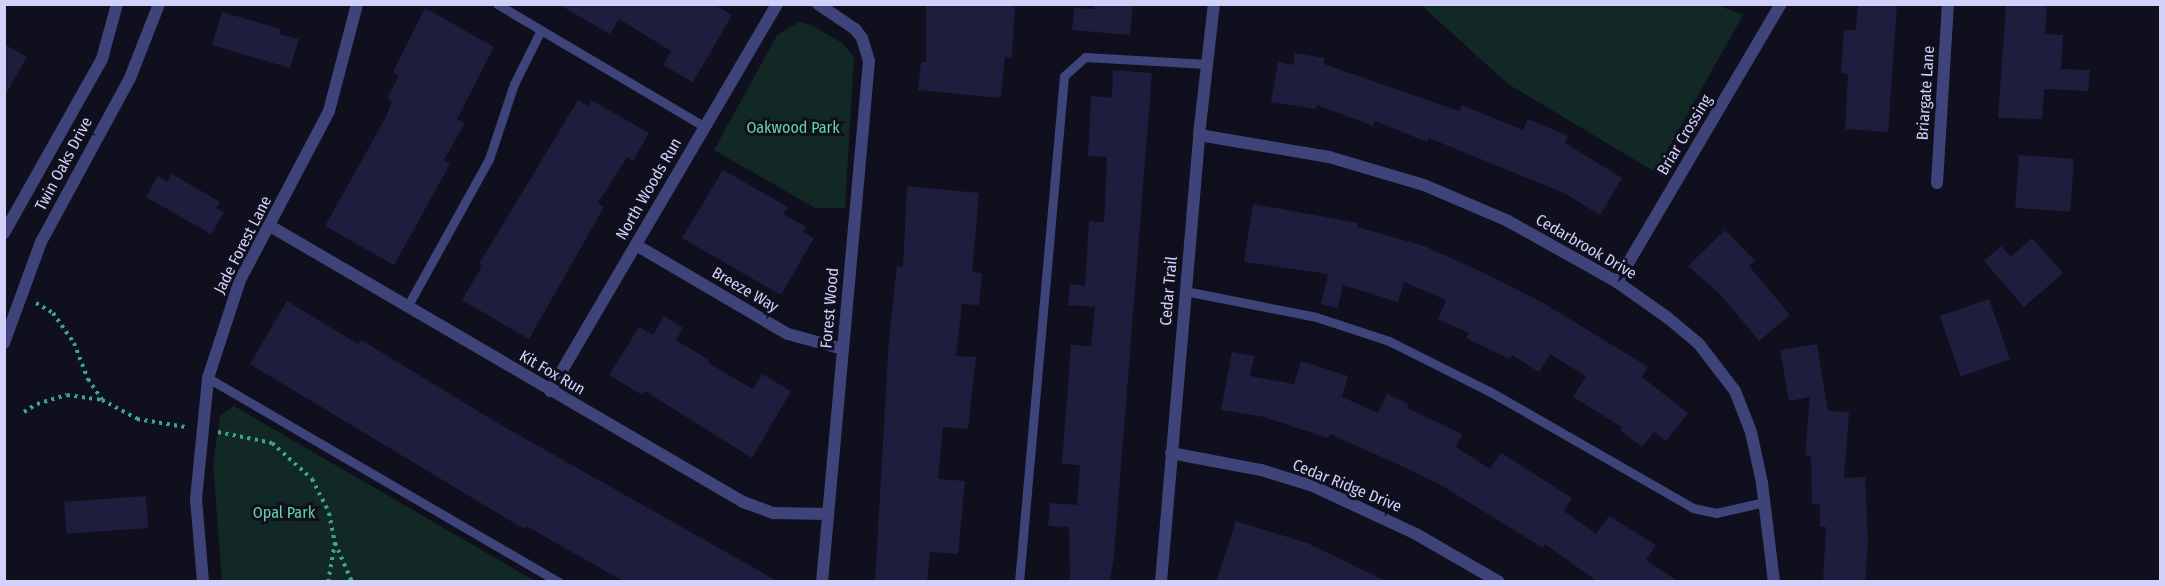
<!DOCTYPE html>
<html>
<head>
<meta charset="utf-8">
<style>
  body { margin:0 }
  #map { position:relative; width:2165px; height:586px; overflow:hidden; background:#0f0f1e; font-family:"Fira Sans Condensed",sans-serif }
  div>[style] { position:absolute }
  .green>* { inset:0; background:#122824 }
  .building>* { inset:0; background:#1f1d3d; transform-origin:0 0 }
  .path>* { height:4px; margin-top:-2px; transform-origin:0; background:repeating-linear-gradient(90deg,#3aa591 0 3px,transparent 0 7.5px) }
  .service>* { height:9px; margin:-4.5px; padding:0 4.5px; transform-origin:4.5px; border-radius:4.5px; background:#3e4479 }
  .minor>* { height:12px; margin:-6px; padding:0 6px; transform-origin:6px; border-radius:6px; background:#3e4479 }
  .tertiary>* { height:12px; margin:-6px; padding:0 6px; transform-origin:6px; border-radius:6px; background:#3e4479 }
  span { translate:-50% -50%; white-space:nowrap; text-align:center; line-height:1.15; -webkit-text-stroke:6px #0f0f1e; paint-order:stroke }
  .street-label { font-size:16px; color:#d1d1fa }
  .park-label { font-size:16px; color:#65d2a9 }
  .frame { position:absolute; inset:0; border:6px solid #d1d1fa; pointer-events:none }
</style>
</head>
<body>
<div id="map">
  <div class="green">
    <div style="clip-path:polygon(1717px 5px,1743px 15px,1655px 172px,1508px 84px,1421px 5px)"></div>
    <div style="clip-path:polygon(799px 22px,811px 25px,842px 43px,854px 57px,845px 208px,815px 208px,714px 150px,777px 35px)"></div>
    <div style="clip-path:polygon(234px 406px,535px 581px,222px 581px,213px 465px,220px 416px)"></div>
  </div>
  <div class="building">
    <div style="clip-path:polygon(558px 4px,714px 4px,732px 15px,693px 82px,663px 65px,671px 51px,619px 19px,610px 34px)"></div>
    <div style="clip-path:polygon(926px 4px,1015px 4px,1012px 58px,1005px 57px,1001px 98px,918px 90px,921px 62px,926px 62px)"></div>
    <div style="clip-path:polygon(1095px 4px,1133px 4px,1130px 35px,1072px 30px,1074px 8px,1094px 9px)"></div>
    <div style="clip-path:polygon(1858px 4px,1897px 4px,1888px 132px,1845px 129px,1848px 74px,1841px 73px,1844px 30px,1856px 30px)"></div>
    <div style="clip-path:polygon(2006px 4px,2047px 5px,2045px 34px,2063px 35px,2061px 69px,2090px 70px,2088px 91px,2044px 89px,2042px 119px,1998px 118px)"></div>
    <div style="clip-path:polygon(425px 8px,494px 47px,457px 119px,465px 123px,444px 160px,450px 164px,394px 265px,325px 226px,386px 117px,392px 101px,387px 98px,399px 76px,393px 72px)"></div>
    <div style="clip-path:polygon(222px 12px,281px 29px,279px 34px,299px 39px,290px 68px,212px 45px)"></div>
    <div style="clip-path:polygon(4px 44px,27px 57px,4px 97px)"></div>
    <div style="clip-path:polygon(1295px 53px,1325px 58px,1324px 64px,1459px 111px,1462px 105px,1523px 130px,1528px 119px,1568px 136px,1565px 143px,1622px 178px,1600px 215px,1564px 193px,1429px 138px,1427px 142px,1375px 121px,1373px 126px,1317px 105px,1316px 109px,1271px 102px,1278px 62px,1293px 65px)"></div>
    <div style="clip-path:polygon(1113px 70px,1152px 73px,1114px 555px,1110px 582px,1070px 582px,1069px 527px,1048px 526px,1050px 503px,1077px 505px,1080px 465px,1062px 464px,1071px 345px,1091px 346px,1095px 307px,1068px 305px,1070px 284px,1085px 286px,1089px 221px,1104px 222px,1107px 157px,1088px 156px,1090px 118px,1091px 96px,1112px 98px)"></div>
    <div style="clip-path:polygon(578px 100px,588px 106px,591px 100px,649px 133px,633px 161px,627px 157px,598px 203px,604px 207px,529px 339px,462px 300px,482px 266px,479px 264px)"></div>
    <div style="left:2019px;top:155px;width:55px;height:53px;rotate:4deg"></div>
    <div style="clip-path:polygon(723px 170px,788px 207px,783px 214px,806px 227px,803px 232px,814px 238px,781px 295px,682px 238px)"></div>
    <div style="clip-path:polygon(172px 174px,220px 202px,216px 208px,224px 212px,211px 234px,146px 197px,158px 176px,167px 182px)"></div>
    <div style="clip-path:polygon(907px 186px,979px 193px,972px 272px,982px 273px,979px 305px,962px 304px,956px 356px,976px 357px,968px 429px,943px 427px,938px 479px,965px 481px,958px 554px,930px 552px,927px 582px,875px 582px,889px 338px,897px 266px,903px 267px)"></div>
    <div style="clip-path:polygon(1253px 204px,1358px 223px,1357px 227px,1424px 246px,1482px 272px,1545px 304px,1648px 367px,1642px 377px,1688px 413px,1666px 441px,1654px 432px,1642px 447px,1620px 430px,1622px 427px,1573px 397px,1586px 376px,1550px 354px,1539px 372px,1512px 355px,1510px 359px,1466px 338px,1469px 333px,1438px 319px,1446px 300px,1404px 282px,1398px 302px,1343px 285px,1338px 308px,1321px 304px,1328px 274px,1244px 262px)"></div>
    <div style="clip-path:polygon(1725px 230px,1755px 261px,1749px 266px,1790px 315px,1759px 341px,1721px 295px,1688px 266px)"></div>
    <div style="clip-path:polygon(2032px 238px,2063px 273px,2024px 307px,1984px 261px,2001px 246px,2011px 257px)"></div>
    <div style="left:1989px;top:299px;width:64px;height:52px;rotate:71deg"></div>
    <div style="clip-path:polygon(287px 301px,358px 344px,361px 340px,501px 425px,779px 582px,625px 582px,526px 526px,524px 529px,250px 364px)"></div>
    <div style="clip-path:polygon(664px 316px,683px 328px,676px 340px,709px 360px,708px 363px,753px 389px,762px 374px,791px 391px,752px 458px,645px 391px,642px 395px,609px 375px,639px 327px,653px 335px)"></div>
    <div style="clip-path:polygon(1817px 344px,1828px 411px,1849px 412px,1844px 478px,1865px 477px,1868px 541px,1865px 582px,1823px 582px,1826px 527px,1820px 527px,1820px 504px,1812px 504px,1811px 456px,1805px 455px,1810px 397px,1789px 401px,1780px 350px)"></div>
    <div style="clip-path:polygon(1232px 352px,1254px 356px,1250px 376px,1294px 384px,1301px 361px,1348px 376px,1342px 397px,1378px 413px,1387px 394px,1409px 404px,1407px 408px,1462px 434px,1456px 447px,1490px 469px,1501px 453px,1572px 498px,1564px 511px,1596px 534px,1609px 516px,1656px 545px,1646px 560px,1679px 582px,1598px 582px,1545px 544px,1543px 548px,1439px 484px,1395px 463px,1330px 434px,1328px 438px,1264px 417px,1221px 410px)"></div>
    <div style="left:146px;top:496px;width:32px;height:82px;rotate:86deg"></div>
    <div style="clip-path:polygon(1236px 521px,1307px 543px,1388px 582px,1216px 582px)"></div>
  </div>
  <div class="path">
    <div style="left:36px;top:303px;width:20px;rotate:30deg"></div>
    <div style="left:53px;top:313px;width:37px;rotate:55deg"></div>
    <div style="left:74px;top:343px;width:39px;rotate:69deg"></div>
    <div style="left:88px;top:379px;width:25px;rotate:56deg"></div>
    <div style="left:102px;top:400px;width:40px;rotate:28deg"></div>
    <div style="left:137px;top:419px;width:49px;rotate:9.5deg"></div>
    <div style="left:24px;top:412px;width:15px;rotate:-32deg"></div>
    <div style="left:37px;top:404px;width:31px;rotate:-17deg"></div>
    <div style="left:67px;top:395px;width:35px;rotate:8deg"></div>
    <div style="left:218px;top:432px;width:55px;rotate:11.5deg"></div>
    <div style="left:272px;top:443px;width:54px;rotate:42deg"></div>
    <div style="left:312px;top:479px;width:38px;rotate:63deg"></div>
    <div style="left:329px;top:513px;width:31px;rotate:79deg"></div>
    <div style="left:335px;top:543px;width:43px;rotate:66.4deg"></div>
    <div style="left:328px;top:582px;width:40px;rotate:-80deg"></div>
  </div>
  <div class="service">
    <div style="left:497px;top:4px;width:242px;rotate:30.6deg"></div>
    <div style="left:1185px;top:291px;width:134px;rotate:11.2deg"></div>
    <div style="left:1316px;top:317px;width:77px;rotate:18.2deg"></div>
    <div style="left:1389px;top:341px;width:112px;rotate:26.6deg"></div>
    <div style="left:1489px;top:391px;width:235px;rotate:29.8deg"></div>
    <div style="left:1693px;top:508px;width:24px;rotate:12deg"></div>
    <div style="left:1716px;top:513px;width:50px;rotate:-12.7deg"></div>
    <div style="left:407px;top:307px;width:169px;rotate:-61deg"></div>
    <div style="left:489px;top:159px;width:79px;rotate:-71.6deg"></div>
    <div style="left:514px;top:84px;width:60px;rotate:-63.4deg"></div>
    <div style="left:208px;top:378px;width:406px;rotate:30.2deg"></div>
    <div style="left:1019px;top:582px;width:508px;rotate:-84.92deg"></div>
    <div style="left:1064px;top:76px;width:28px;rotate:-42deg"></div>
    <div style="left:1085px;top:57px;width:122px;rotate:3.3deg"></div>
  </div>
  <div class="minor">
    <div style="left:818px;top:4px;width:45px;rotate:34deg"></div>
    <div style="left:855px;top:29px;width:11px;rotate:52deg"></div>
    <div style="left:862px;top:38px;width:24px;rotate:73deg"></div>
    <div style="left:869px;top:61px;width:523px;rotate:95.15deg"></div>
    <div style="left:1199px;top:135px;width:132px;rotate:9.6deg"></div>
    <div style="left:1329px;top:157px;width:99px;rotate:16.4deg"></div>
    <div style="left:1424px;top:185px;width:91px;rotate:23.2deg"></div>
    <div style="left:1508px;top:221px;width:125px;rotate:29.2deg"></div>
    <div style="left:1617px;top:282px;width:62px;rotate:35.2deg"></div>
    <div style="left:1668px;top:318px;width:40px;rotate:40deg"></div>
    <div style="left:1699px;top:344px;width:59px;rotate:52.5deg"></div>
    <div style="left:1735px;top:391px;width:44px;rotate:68.7deg"></div>
    <div style="left:1751px;top:432px;width:52px;rotate:77.8deg"></div>
    <div style="left:1762px;top:483px;width:100px;rotate:83.1deg"></div>
    <div style="left:1937px;top:183px;width:179px;rotate:-86.5deg"></div>
    <div style="left:270px;top:226px;width:548px;rotate:30.26deg"></div>
    <div style="left:743px;top:502px;width:33px;rotate:20deg"></div>
    <div style="left:774px;top:513px;width:54px;rotate:1.1deg"></div>
    <div style="left:636px;top:245px;width:176px;rotate:30.4deg"></div>
    <div style="left:788px;top:334px;width:57px;rotate:15.3deg"></div>
    <div style="left:1617px;top:282px;width:323px;rotate:-59.5deg"></div>
    <div style="left:550px;top:391px;width:449px;rotate:-59.6deg"></div>
    <div style="left:1171px;top:453px;width:92px;rotate:10.7deg"></div>
    <div style="left:1261px;top:470px;width:54px;rotate:17.1deg"></div>
    <div style="left:1313px;top:486px;width:114px;rotate:25deg"></div>
    <div style="left:1416px;top:534px;width:96px;rotate:30deg"></div>
    <div style="left:203px;top:582px;width:83px;rotate:-94.8deg"></div>
    <div style="left:196px;top:499px;width:122px;rotate:-84.3deg"></div>
    <div style="left:208px;top:378px;width:103px;rotate:-71.9deg"></div>
    <div style="left:240px;top:280px;width:191px;rotate:-62.2deg"></div>
    <div style="left:329px;top:111px;width:111px;rotate:-75.3deg"></div>
    <div style="left:1161px;top:582px;width:449px;rotate:-85.1deg"></div>
    <div style="left:1199px;top:135px;width:132px;rotate:-83.5deg"></div>
  </div>
  <div class="tertiary">
    <div style="left:4px;top:233px;width:200px;rotate:-60.6deg"></div>
    <div style="left:102px;top:59px;width:57px;rotate:-74.7deg"></div>
    <div style="left:4px;top:343px;width:108px;rotate:-69.9deg"></div>
    <div style="left:41px;top:242px;width:187px;rotate:-61.5deg"></div>
    <div style="left:130px;top:78px;width:79px;rotate:-68.6deg"></div>
  </div>
  <div class="street-label">
    <span style="left:1926px;top:93px;rotate:-86deg">Briargate Lane</span>
    <span style="left:1685px;top:135px;rotate:-59deg">Briar Crossing</span>
    <span style="left:64px;top:164px;rotate:-62deg">Twin Oaks Drive</span>
    <span style="left:649px;top:189px;rotate:-60deg">North Woods Run</span>
    <span style="left:243px;top:245px;rotate:-63deg">Jade Forest Lane</span>
    <span style="left:1586px;top:247px;rotate:30deg">Cedarbrook Drive</span>
    <span style="left:745px;top:290px;rotate:30deg">Breeze Way</span>
    <span style="left:1169px;top:291px;rotate:-85deg">Cedar Trail</span>
    <span style="left:830px;top:308px;rotate:-85deg">Forest Wood</span>
    <span style="left:552px;top:373px;rotate:30deg">Kit Fox Run</span>
    <span style="left:1347px;top:486px;rotate:22deg">Cedar Ridge Drive</span>
  </div>
  <div class="park-label">
    <span style="left:793px;top:128px">Oakwood Park</span>
    <span style="left:284px;top:513px">Opal Park</span>
  </div>
  <div class="frame"></div>
</div>
</body>
</html>
